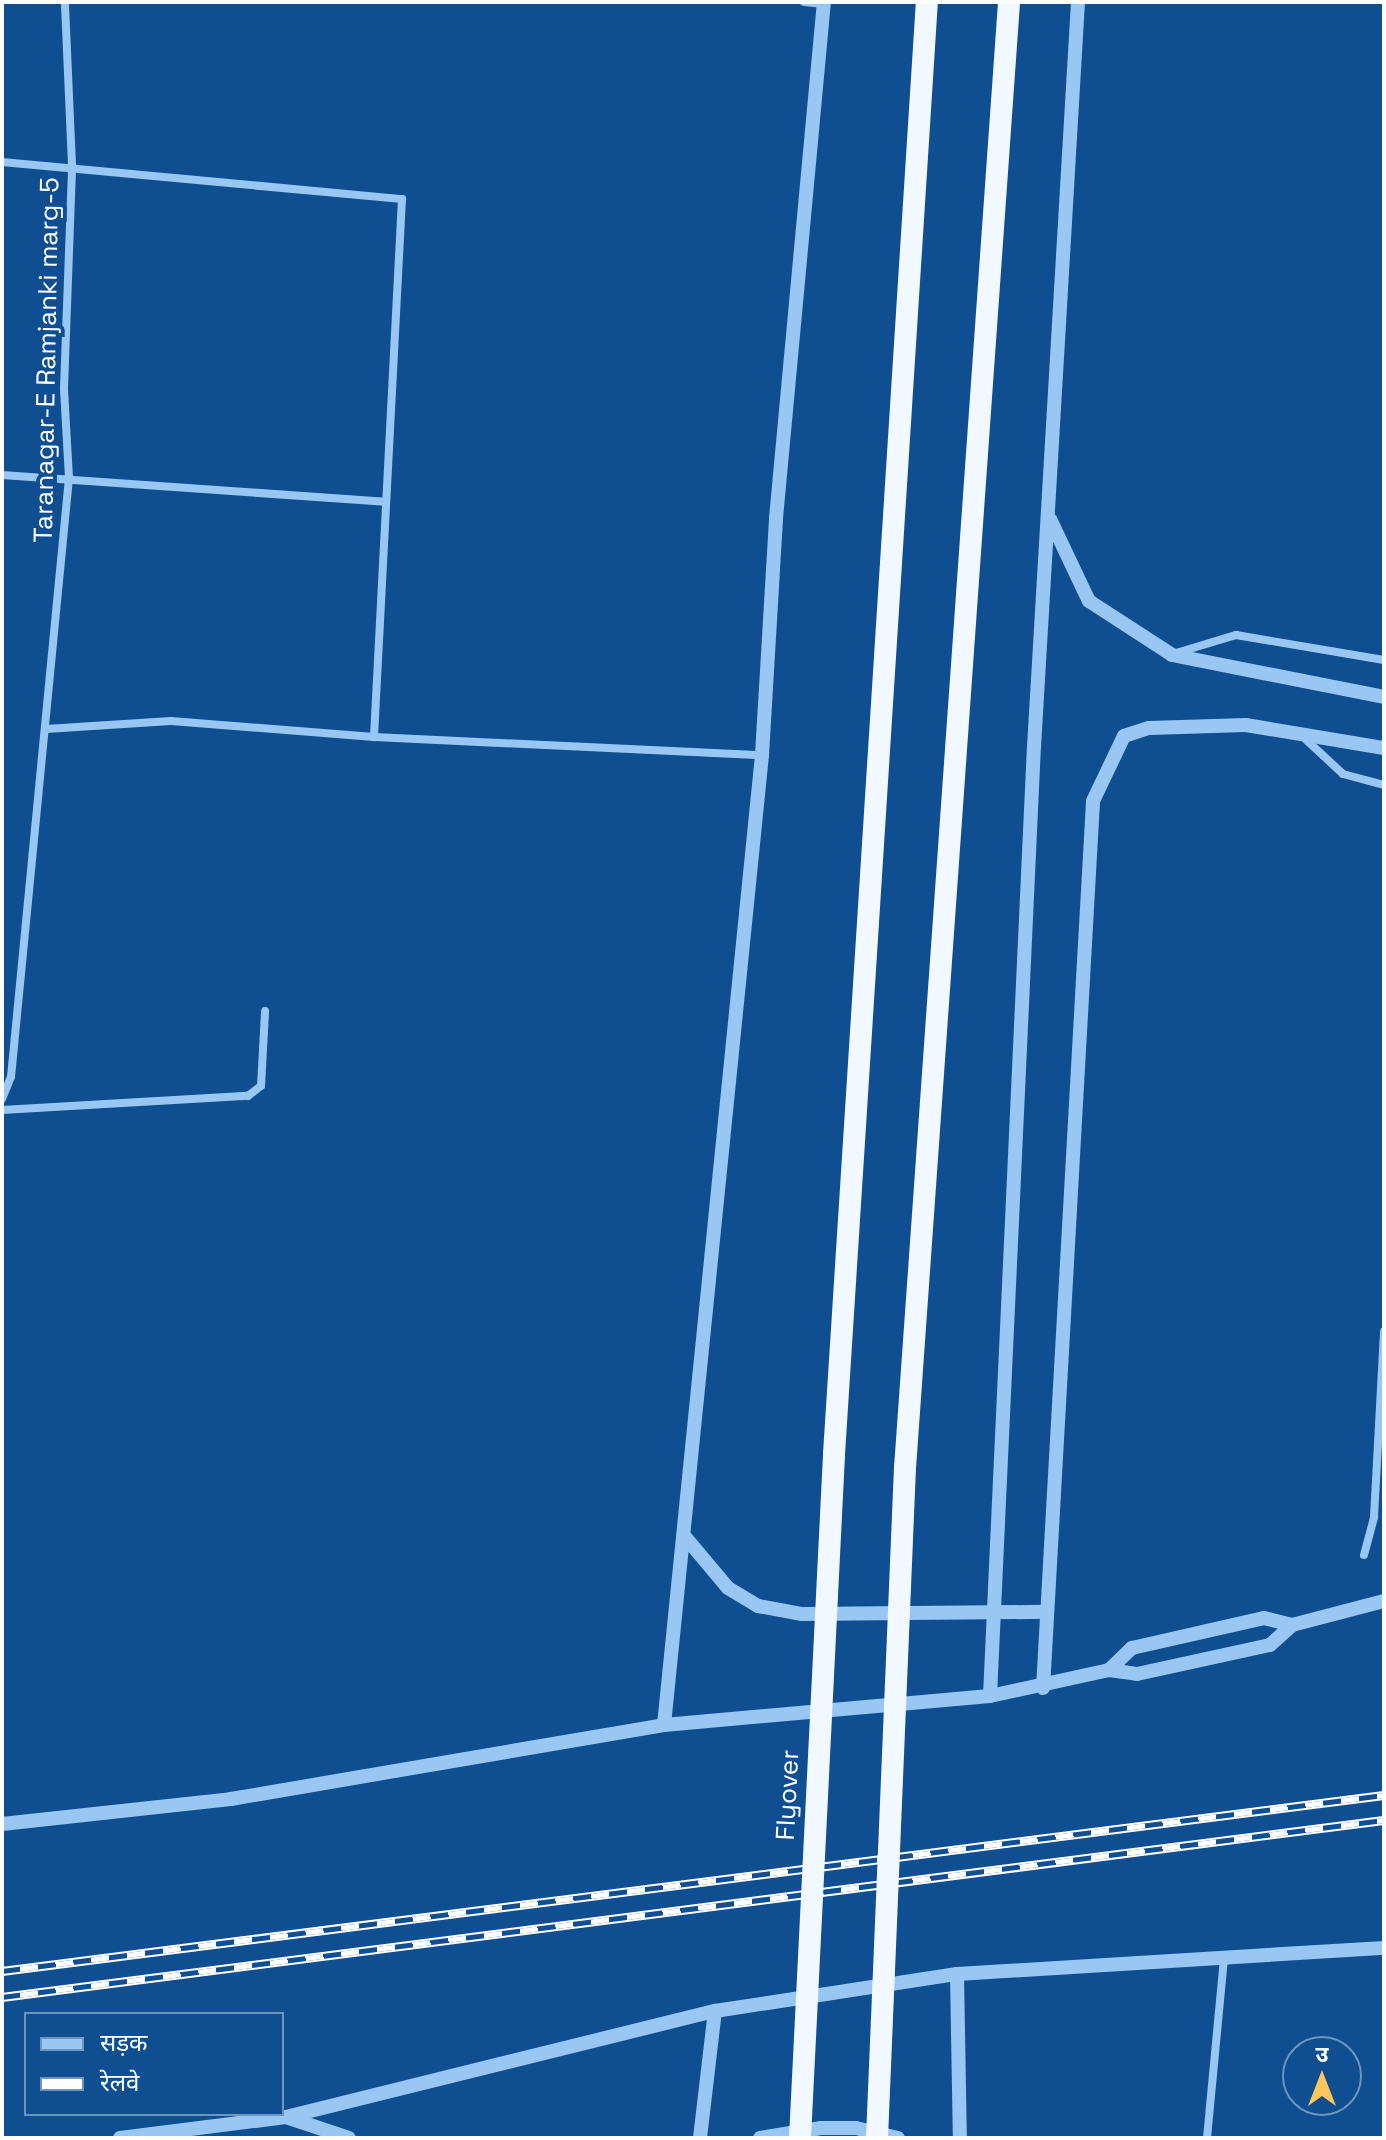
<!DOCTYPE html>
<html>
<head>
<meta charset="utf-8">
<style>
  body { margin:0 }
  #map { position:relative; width:1386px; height:2140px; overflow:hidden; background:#0f4e91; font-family:"Space Grotesk","Noto Sans Devanagari",sans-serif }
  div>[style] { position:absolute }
  .minor>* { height:8px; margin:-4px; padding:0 4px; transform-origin:4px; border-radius:4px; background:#98c7f4 }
  .tertiary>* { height:14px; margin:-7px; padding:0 7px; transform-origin:7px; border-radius:7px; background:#98c7f4 }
  .trunk>* { height:22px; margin:-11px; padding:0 11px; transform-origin:11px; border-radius:11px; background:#f2f8ff }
  .rail>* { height:9px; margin-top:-4.5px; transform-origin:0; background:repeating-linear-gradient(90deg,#0f4e91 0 18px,#fff 0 36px); box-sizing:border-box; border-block:2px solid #fff }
  .trunk-bridge>* { height:22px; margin:-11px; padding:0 11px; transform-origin:11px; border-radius:11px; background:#f2f8ff }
  span { translate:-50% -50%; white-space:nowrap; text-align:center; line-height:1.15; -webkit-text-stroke:8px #0f4e91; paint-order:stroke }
  .street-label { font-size:26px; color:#fff }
  .frame { position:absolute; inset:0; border:4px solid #fff; pointer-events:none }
  .legend { position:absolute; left:24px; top:2012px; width:260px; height:104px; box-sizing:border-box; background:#0f4e91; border:2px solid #6f95bd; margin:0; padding:10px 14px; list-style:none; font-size:24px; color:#fff }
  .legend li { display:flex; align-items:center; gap:16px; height:40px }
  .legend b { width:40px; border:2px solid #6f95bd }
  .north { position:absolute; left:1282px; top:2036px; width:80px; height:80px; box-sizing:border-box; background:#0f4e91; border:2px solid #6f95bd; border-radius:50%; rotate:0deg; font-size:22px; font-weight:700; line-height:32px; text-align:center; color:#fff }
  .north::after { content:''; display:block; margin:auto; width:28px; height:36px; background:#ffc75b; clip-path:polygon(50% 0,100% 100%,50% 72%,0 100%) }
</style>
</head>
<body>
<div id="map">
  <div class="minor">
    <div style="left:804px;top:2px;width:20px;rotate:6deg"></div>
    <div style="left:2px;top:162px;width:402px;rotate:5.3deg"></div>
    <div style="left:402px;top:199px;width:539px;rotate:92.98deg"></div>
    <div style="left:2px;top:475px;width:384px;rotate:4deg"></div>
    <div style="left:1176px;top:653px;width:63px;rotate:-16.7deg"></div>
    <div style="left:1236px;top:635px;width:150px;rotate:9.6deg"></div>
    <div style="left:46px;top:729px;width:125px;rotate:-3.7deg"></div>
    <div style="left:171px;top:721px;width:204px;rotate:4.5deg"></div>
    <div style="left:374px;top:737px;width:388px;rotate:2.7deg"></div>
    <div style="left:1301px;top:735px;width:57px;rotate:42.9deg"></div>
    <div style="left:1343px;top:774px;width:42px;rotate:15deg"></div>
    <div style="left:2px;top:1099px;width:24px;rotate:-68deg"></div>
    <div style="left:11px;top:1077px;width:602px;rotate:-84.47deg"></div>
    <div style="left:69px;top:478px;width:90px;rotate:-93.2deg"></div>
    <div style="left:64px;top:388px;width:223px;rotate:-87.9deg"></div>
    <div style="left:72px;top:165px;width:163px;rotate:-92.5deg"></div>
    <div style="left:2px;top:1110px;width:246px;rotate:-3.3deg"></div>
    <div style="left:248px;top:1096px;width:16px;rotate:-38deg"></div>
    <div style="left:261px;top:1086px;width:75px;rotate:-86.9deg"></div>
    <div style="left:1364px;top:1555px;width:39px;rotate:-75deg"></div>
    <div style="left:1374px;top:1517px;width:186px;rotate:-86.9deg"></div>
    <div style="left:1207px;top:2138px;width:181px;rotate:-84.6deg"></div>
  </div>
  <div class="tertiary">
    <div style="left:1050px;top:519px;width:91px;rotate:64.6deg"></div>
    <div style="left:1089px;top:601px;width:99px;rotate:33deg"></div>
    <div style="left:1172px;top:655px;width:216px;rotate:11.2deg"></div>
    <div style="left:686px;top:1538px;width:65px;rotate:50deg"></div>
    <div style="left:728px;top:1588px;width:35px;rotate:31deg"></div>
    <div style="left:758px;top:1606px;width:45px;rotate:10.3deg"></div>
    <div style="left:802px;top:1614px;width:245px;rotate:-0.5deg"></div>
    <div style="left:1109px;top:1670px;width:32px;rotate:-44deg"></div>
    <div style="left:1132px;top:1648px;width:135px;rotate:-12.8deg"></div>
    <div style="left:1264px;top:1618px;width:29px;rotate:14deg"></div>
    <div style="left:1043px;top:1688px;width:888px;rotate:-86.77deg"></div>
    <div style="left:1093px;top:801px;width:72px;rotate:-64.5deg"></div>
    <div style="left:1124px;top:736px;width:26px;rotate:-18deg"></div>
    <div style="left:1149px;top:728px;width:97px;rotate:-1.8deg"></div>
    <div style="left:1246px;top:725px;width:140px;rotate:9.5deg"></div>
    <div style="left:990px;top:1696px;width:950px;rotate:-87.35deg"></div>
    <div style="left:1034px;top:747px;width:746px;rotate:-86.62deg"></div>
    <div style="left:664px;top:1725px;width:975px;rotate:-84.23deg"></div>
    <div style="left:762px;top:755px;width:237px;rotate:-86.6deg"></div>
    <div style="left:776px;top:518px;width:518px;rotate:-84.69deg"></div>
    <div style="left:2px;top:1824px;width:230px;rotate:-6.2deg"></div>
    <div style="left:231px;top:1799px;width:439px;rotate:-9.7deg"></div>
    <div style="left:664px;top:1725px;width:327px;rotate:-5.1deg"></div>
    <div style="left:990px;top:1696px;width:122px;rotate:-12.3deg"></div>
    <div style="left:1109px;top:1670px;width:28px;rotate:8deg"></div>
    <div style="left:1137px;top:1674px;width:136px;rotate:-12.3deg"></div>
    <div style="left:1270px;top:1645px;width:30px;rotate:-42deg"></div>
    <div style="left:1292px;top:1625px;width:95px;rotate:-14.6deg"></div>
    <div style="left:957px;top:1974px;width:164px;rotate:89deg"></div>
    <div style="left:286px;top:2117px;width:66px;rotate:18.4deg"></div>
    <div style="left:120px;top:2138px;width:167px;rotate:-7.2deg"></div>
    <div style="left:286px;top:2117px;width:442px;rotate:-13.9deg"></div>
    <div style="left:715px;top:2011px;width:245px;rotate:-8.7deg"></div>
    <div style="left:957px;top:1974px;width:428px;rotate:-3.5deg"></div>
    <div style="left:700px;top:2138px;width:128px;rotate:-83.3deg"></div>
    <div style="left:760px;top:2138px;width:62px;rotate:-9.3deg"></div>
    <div style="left:821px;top:2128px;width:35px"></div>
    <div style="left:856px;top:2128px;width:43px;rotate:13.4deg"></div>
  </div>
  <div class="trunk">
    <div style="left:834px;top:1454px;width:1455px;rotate:-86.34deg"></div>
    <div style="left:905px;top:1468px;width:1470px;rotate:-85.94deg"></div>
  </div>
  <div class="rail">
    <div style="left:2px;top:1971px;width:1393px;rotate:-7.26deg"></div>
    <div style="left:2px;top:1997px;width:1393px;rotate:-7.3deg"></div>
  </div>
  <div class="trunk-bridge">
    <div style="left:800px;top:2138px;width:685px;rotate:-87.15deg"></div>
    <div style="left:877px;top:2138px;width:671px;rotate:-87.61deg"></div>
  </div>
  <div class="street-label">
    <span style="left:47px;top:360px;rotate:-89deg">Taranagar-E Ramjanki marg-5</span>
    <span style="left:788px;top:1795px;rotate:-87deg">Flyover</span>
  </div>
  <div class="frame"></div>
  <ul class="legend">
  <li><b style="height:10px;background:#98c7f4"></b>सड़क</li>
  <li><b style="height:10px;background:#fff"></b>रेलवे</li>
  </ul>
  <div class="north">उ</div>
</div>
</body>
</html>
